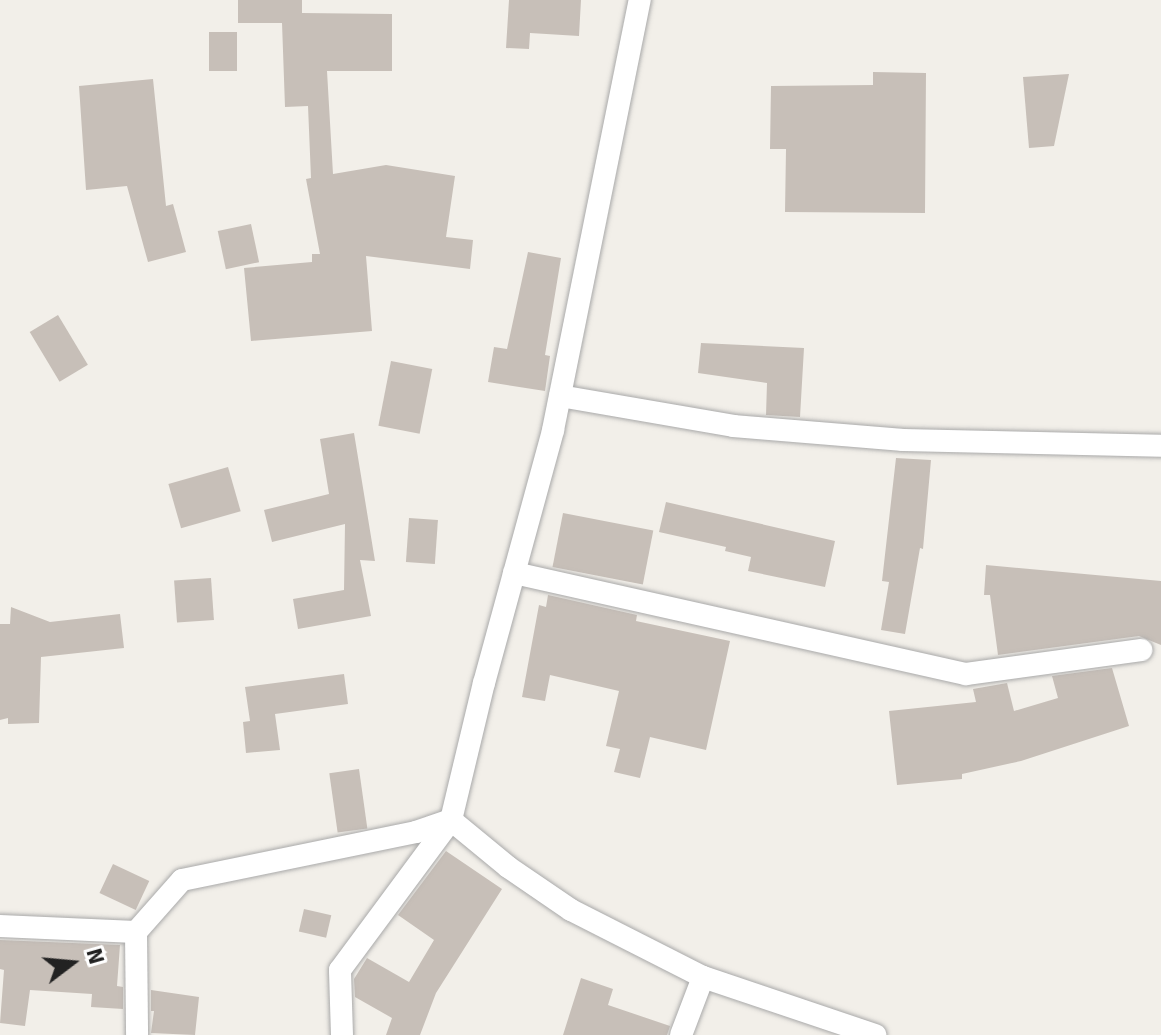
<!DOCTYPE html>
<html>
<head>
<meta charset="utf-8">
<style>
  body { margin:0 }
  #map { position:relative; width:1161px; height:1035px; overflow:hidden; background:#f2efe9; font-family:Signika,sans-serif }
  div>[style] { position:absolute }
  .building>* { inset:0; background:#c7bfb8; transform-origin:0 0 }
  .roads { filter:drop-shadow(0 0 2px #a9a9a9) drop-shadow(0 0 2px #a9a9a9) }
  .minor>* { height:22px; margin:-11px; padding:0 11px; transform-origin:11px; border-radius:11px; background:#fff }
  span { translate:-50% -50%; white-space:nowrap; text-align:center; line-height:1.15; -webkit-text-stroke:6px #fff; paint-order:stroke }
  .north { position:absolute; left:32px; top:923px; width:80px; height:80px; -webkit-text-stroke:6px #fff; paint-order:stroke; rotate:74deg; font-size:22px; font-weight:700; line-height:32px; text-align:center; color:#222 }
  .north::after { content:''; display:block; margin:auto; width:28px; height:36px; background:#222; clip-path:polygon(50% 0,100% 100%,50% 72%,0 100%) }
</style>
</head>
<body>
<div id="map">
  <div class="building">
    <div style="clip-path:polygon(238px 0,302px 0,302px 13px,392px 14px,392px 71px,327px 71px,333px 174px,386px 165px,455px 176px,446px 237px,473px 240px,470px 269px,366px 256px,372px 331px,251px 341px,244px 268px,312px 262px,312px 254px,320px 254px,306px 179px,311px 178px,308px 106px,285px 107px,282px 23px,238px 23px)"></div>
    <div style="clip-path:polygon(509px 0,581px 0,579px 36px,530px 33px,529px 49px,506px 48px)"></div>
    <div style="left:209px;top:32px;width:28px;height:39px"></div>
    <div style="clip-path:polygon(873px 72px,926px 73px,925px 213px,785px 212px,786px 149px,770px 149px,771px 86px,873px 85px)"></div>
    <div style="clip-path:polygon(1069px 74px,1054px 146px,1029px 148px,1023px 77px)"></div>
    <div style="clip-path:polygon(153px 79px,166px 206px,173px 204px,186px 252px,148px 262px,127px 186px,86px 190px,79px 86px)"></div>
    <div style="left:251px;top:224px;width:39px;height:34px;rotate:78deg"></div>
    <div style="clip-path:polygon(528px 252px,561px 258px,545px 355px,550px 356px,545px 391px,488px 382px,494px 347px,507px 349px)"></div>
    <div style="left:58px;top:315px;width:58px;height:33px;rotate:59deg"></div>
    <div style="clip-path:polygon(701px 343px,804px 348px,800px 417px,766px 415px,767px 383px,698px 373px)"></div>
    <div style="left:391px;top:361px;width:42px;height:66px;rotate:11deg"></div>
    <div style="clip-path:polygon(354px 433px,375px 561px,360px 560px,371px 616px,298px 629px,293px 599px,344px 590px,345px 524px,272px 542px,264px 510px,329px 494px,320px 439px)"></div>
    <div style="clip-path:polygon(896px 458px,931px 460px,923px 549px,920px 548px,905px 634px,881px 630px,889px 582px,882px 581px)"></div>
    <div style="left:228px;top:467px;width:46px;height:62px;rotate:74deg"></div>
    <div style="clip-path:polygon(666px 502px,835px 541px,825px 587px,748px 571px,751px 557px,725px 551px,726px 547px,659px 532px)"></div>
    <div style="left:563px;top:513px;width:92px;height:55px;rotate:11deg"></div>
    <div style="left:409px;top:518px;width:29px;height:44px;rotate:4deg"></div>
    <div style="clip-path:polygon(986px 565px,1161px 581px,1161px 645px,1139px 636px,998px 655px,990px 595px,984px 595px)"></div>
    <div style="left:211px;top:578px;width:42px;height:37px;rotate:86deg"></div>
    <div style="clip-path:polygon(548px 595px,637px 615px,636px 621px,730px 641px,706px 750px,650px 737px,640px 778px,614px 772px,620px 749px,606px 746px,619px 691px,550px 675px,545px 701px,522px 697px,539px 605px,546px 607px)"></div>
    <div style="clip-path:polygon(11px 607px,50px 622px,120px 614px,124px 648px,41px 657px,39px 723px,8px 724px,8px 718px,0 720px,0 624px,10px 624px)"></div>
    <div style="clip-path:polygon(1112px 668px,1129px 726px,1021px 761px,962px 774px,962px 779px,897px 785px,889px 711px,976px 702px,973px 689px,1007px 683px,1014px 711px,1058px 698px,1052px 676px)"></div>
    <div style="clip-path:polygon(344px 674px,348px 704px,275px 714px,280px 750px,246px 753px,243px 722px,250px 721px,245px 687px)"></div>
    <div style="left:359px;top:769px;width:60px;height:30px;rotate:82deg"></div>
    <div style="clip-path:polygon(446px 851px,502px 889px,436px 993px,420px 1035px,386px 1035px,392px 1018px,355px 997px,354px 979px,367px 958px,409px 982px,434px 940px,398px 915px)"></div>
    <div style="left:113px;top:864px;width:40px;height:32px;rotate:25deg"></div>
    <div style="left:304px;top:909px;width:28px;height:23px;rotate:13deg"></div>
    <div style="clip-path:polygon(0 940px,120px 945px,117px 986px,123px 987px,123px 1009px,91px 1007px,92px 994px,30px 990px,25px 1026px,0 1023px,4px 970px,0 969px)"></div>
    <div style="clip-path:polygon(581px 978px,613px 989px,608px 1005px,670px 1026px,667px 1035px,563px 1035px)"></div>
    <div style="clip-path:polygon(151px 990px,199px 997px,195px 1035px,151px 1033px,154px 1011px,151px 1011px)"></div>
  </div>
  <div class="roads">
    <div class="minor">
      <div style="left:560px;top:396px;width:176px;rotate:9.8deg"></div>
      <div style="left:733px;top:426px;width:171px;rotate:4.7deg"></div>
      <div style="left:903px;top:440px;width:258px;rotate:1.3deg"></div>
      <div style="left:514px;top:573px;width:463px;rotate:12.6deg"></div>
      <div style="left:966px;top:674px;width:177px;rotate:-7.8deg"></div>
      <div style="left:451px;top:820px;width:74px;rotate:39.5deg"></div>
      <div style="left:508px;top:867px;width:76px;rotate:34.3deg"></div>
      <div style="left:571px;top:910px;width:148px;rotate:26.9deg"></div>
      <div style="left:703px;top:977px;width:182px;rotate:18.6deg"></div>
      <div style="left:0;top:926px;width:136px;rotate:2.5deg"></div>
      <div style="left:136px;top:932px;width:69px;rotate:-48.5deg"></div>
      <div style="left:182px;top:880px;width:239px;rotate:-11.6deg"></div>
      <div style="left:416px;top:832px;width:37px;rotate:-19deg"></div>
      <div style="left:136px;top:932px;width:103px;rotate:89.4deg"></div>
      <div style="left:342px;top:1035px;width:65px;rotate:-91.8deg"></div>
      <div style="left:340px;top:970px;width:187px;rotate:-53.5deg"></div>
      <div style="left:451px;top:820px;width:141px;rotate:-76.5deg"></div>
      <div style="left:484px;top:683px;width:262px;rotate:-74.7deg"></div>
      <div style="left:553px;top:430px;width:439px;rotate:-78.6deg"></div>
      <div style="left:681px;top:1035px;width:62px;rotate:-69.2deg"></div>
    </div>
  </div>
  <div class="north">N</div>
</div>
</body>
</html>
